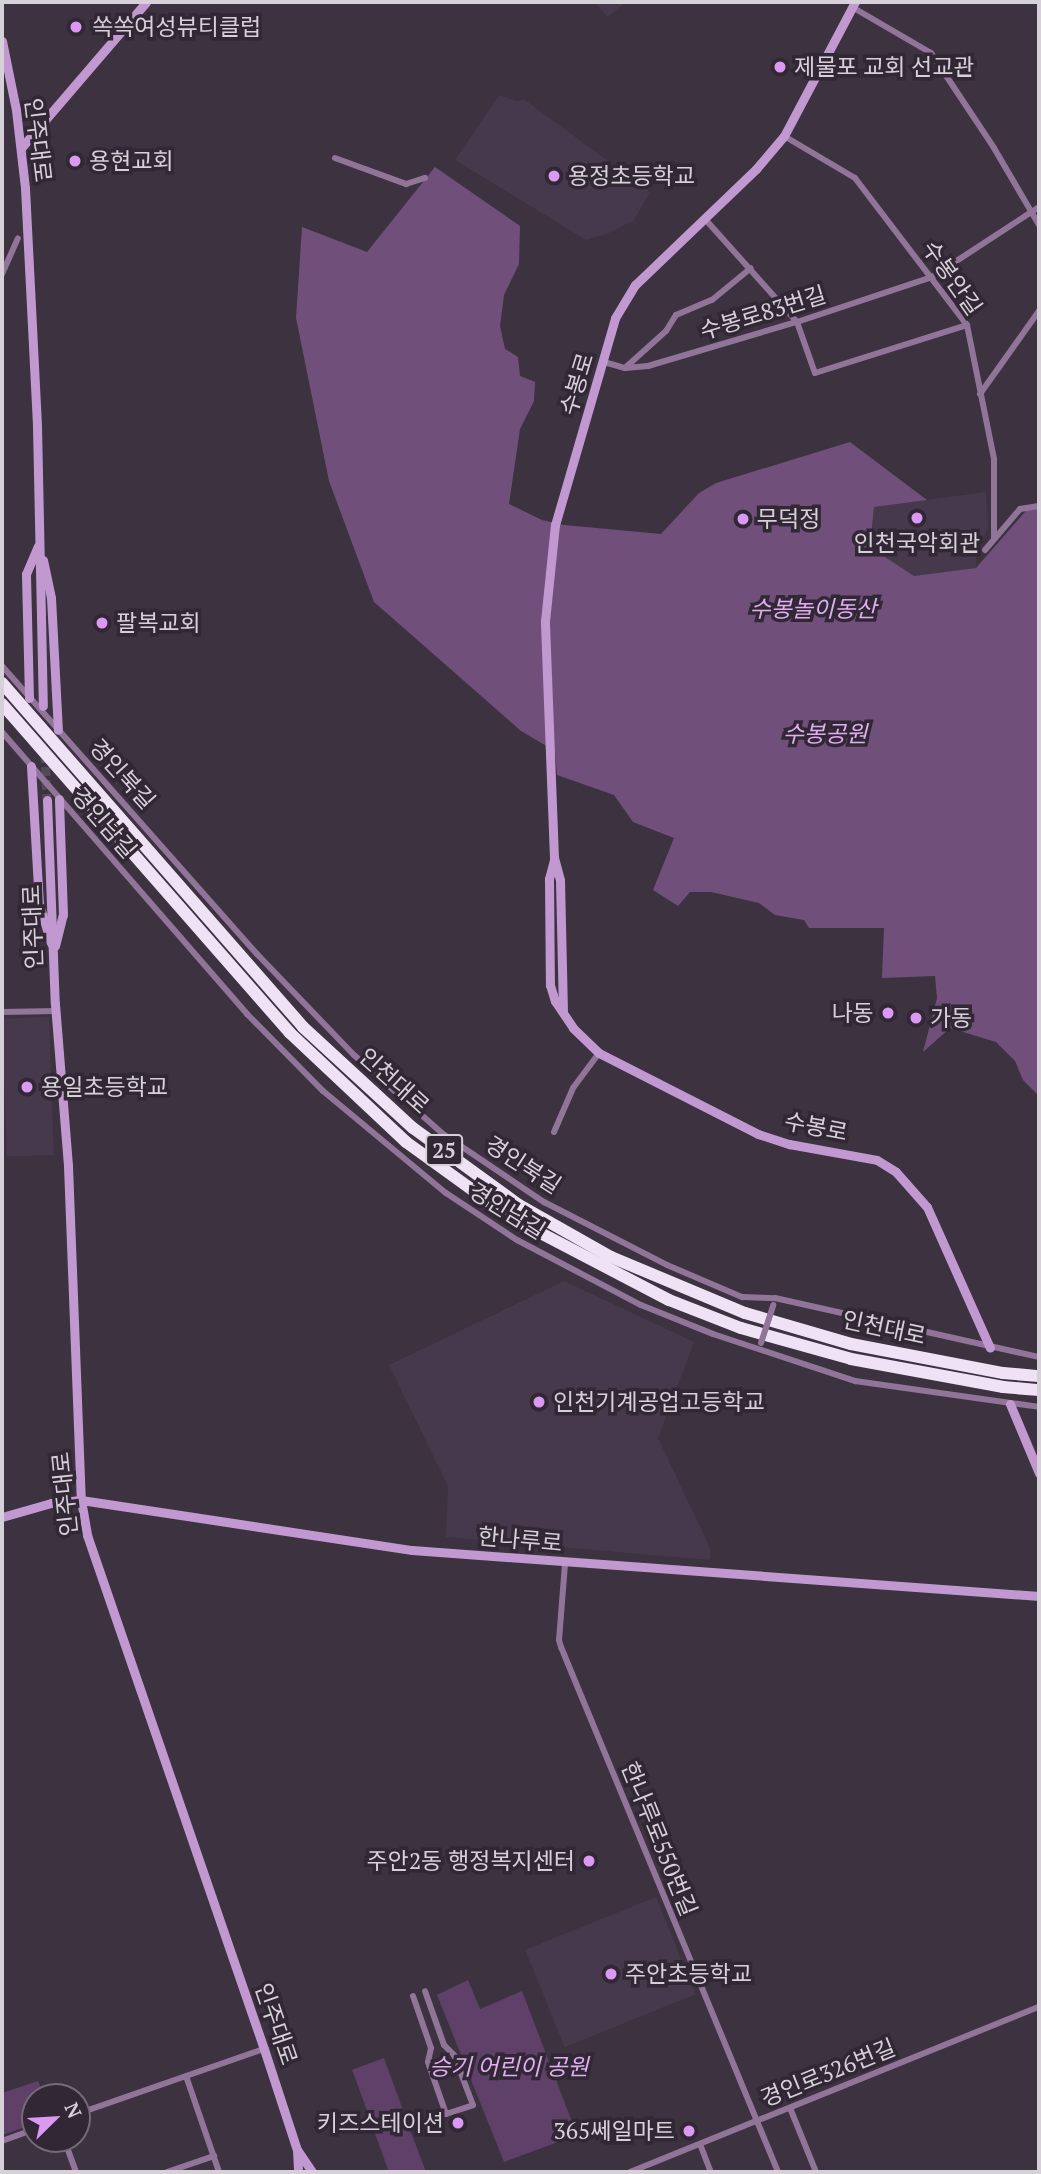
<!DOCTYPE html>
<html>
<head>
<meta charset="utf-8">
<style>
  body { margin:0 }
  #map { position:relative; width:1041px; height:2174px; overflow:hidden; background:#3c3240; font-family:"PT Serif","Noto Sans KR",serif }
  div>[style] { position:absolute }
  .built>* { inset:0; background:#47394c; transform-origin:0 0 }
  .green>* { inset:0; background:#5e4069; transform-origin:0 0 }
  .forest>* { inset:0; background:#70507b }
  .secondary-tunnel>* { height:9px; margin-top:-4.5px; transform-origin:0; background:repeating-linear-gradient(90deg,#534a57 0 9px,transparent 0 13.5px) }
  .street>* { height:6px; margin:-3px; padding:0 3px; transform-origin:3px; border-radius:3px; background:#907599 }
  .secondary>* { height:9px; margin:-4.5px; padding:0 4.5px; transform-origin:4.5px; border-radius:4.5px; background:#c298d1 }
  .highway>* { height:12px; margin:-6px; padding:0 6px; transform-origin:6px; border-radius:6px; background:#efe2f4 }
  .street-bridge>* { height:6px; margin:-3px; padding:0 3px; transform-origin:3px; border-radius:3px; background:#907599 }
  .dots>* { width:19px; height:19px; translate:-50% -50%; box-sizing:border-box; border:4px solid #322835; border-radius:50% }
  span { translate:-50% -50%; white-space:nowrap; text-align:center; line-height:1.15; -webkit-text-stroke:7px #322835; paint-order:stroke }
  .shield-label span { padding:2px 5px; background:#322835; border:2px solid; border-radius:5px; -webkit-text-stroke-width:0 }
  .shield-label { font-size:21px; color:#d6d0d9; font-weight:700 }
  .poi-label { font-size:23px; color:#d6d0d9 }
  .left { translate:0 -50%; text-align:left }
  .right { translate:-100% -50%; text-align:right }
  .street-label { font-size:23px; color:#d6d0d9 }
  .park-label { font-size:23px; color:#dfadf0; font-style:italic }
  .frame { position:absolute; inset:0; border:4px solid #d6d0d9; pointer-events:none }
  .north { position:absolute; left:21px; top:2083px; width:70px; height:70px; box-sizing:border-box; background:#322835; border:2px solid #746b77; border-radius:50%; rotate:66deg; font-size:19px; font-weight:700; line-height:28px; text-align:center; color:#d6d0d9 }
  .north::after { content:''; display:block; margin:auto; width:24px; height:32px; background:#dc99f4; clip-path:polygon(50% 0,100% 100%,50% 72%,0 100%) }
</style>
</head>
<body>
<div id="map">
  <div class="built">
    <div style="clip-path:polygon(594px 2px,626px 2px,608px 17px)"></div>
    <div style="clip-path:polygon(499px 95px,516px 101px,525px 100px,650px 192px,634px 220px,609px 233px,586px 240px,455px 160px)"></div>
    <div style="clip-path:polygon(986px 492px,988px 529px,976px 552px,976px 568px,914px 576px,870px 547px,874px 507px)"></div>
    <div style="left:49px;top:1017px;width:138px;height:47px;rotate:88deg"></div>
    <div style="clip-path:polygon(564px 1281px,694px 1342px,658px 1438px,710px 1548px,710px 1560px,446px 1537px,448px 1486px,389px 1365px)"></div>
    <div style="left:656px;top:1897px;width:105px;height:141px;rotate:68deg"></div>
  </div>
  <div class="green">
    <div style="clip-path:polygon(468px 1980px,480px 2009px,522px 1991px,577px 2135px,504px 2162px,437px 1995px)"></div>
    <div style="left:384px;top:2058px;width:54px;height:34px;rotate:70deg"></div>
    <div style="clip-path:polygon(38px 2081px,45px 2097px,35px 2097px,35px 2124px,2px 2135px,2px 2093px)"></div>
    <div style="clip-path:polygon(403px 2111px,426px 2172px,389px 2172px,371px 2123px)"></div>
  </div>
  <div class="forest">
    <div style="clip-path:polygon(435px 167px,520px 226px,519px 264px,504px 295px,500px 326px,505px 349px,518px 357px,520px 376px,535px 382px,534px 401px,520px 429px,509px 504px,542px 520px,564px 525px,661px 534px,699px 493px,716px 483px,850px 442px,927px 500px,874px 507px,870px 547px,914px 576px,976px 568px,1031px 505px,1039px 509px,1039px 1096px,1023px 1080px,1015px 1061px,996px 1042px,950px 1028px,923px 1052px,937px 998px,935px 976px,882px 978px,884px 928px,809px 928px,804px 920px,775px 915px,759px 903px,711px 892px,690px 892px,678px 906px,653px 890px,674px 838px,633px 822px,614px 795px,557px 775px,555px 751px,521px 731px,374px 602px,329px 481px,296px 318px,302px 227px,367px 252px)"></div>
  </div>
  <div class="secondary-tunnel">
    <div style="left:45px;top:753px;width:47px;rotate:87.6deg"></div>
  </div>
  <div class="street">
    <div style="left:852px;top:7px;width:91px;rotate:30.2deg"></div>
    <div style="left:931px;top:53px;width:114px;rotate:56.4deg"></div>
    <div style="left:994px;top:148px;width:89px;rotate:59.7deg"></div>
    <div style="left:784px;top:136px;width:82px;rotate:30.6deg"></div>
    <div style="left:855px;top:178px;width:185px;rotate:52.7deg"></div>
    <div style="left:967px;top:325px;width:137px;rotate:78.6deg"></div>
    <div style="left:994px;top:459px;width:79px;rotate:90deg"></div>
    <div style="left:335px;top:158px;width:76px;rotate:20.1deg"></div>
    <div style="left:406px;top:184px;width:20px;rotate:-18deg"></div>
    <div style="left:705px;top:219px;width:138px;rotate:48.2deg"></div>
    <div style="left:797px;top:322px;width:54px;rotate:70.6deg"></div>
    <div style="left:815px;top:373px;width:159px;rotate:-17.5deg"></div>
    <div style="left:2px;top:274px;width:39px;rotate:-66deg"></div>
    <div style="left:604px;top:362px;width:22px;rotate:16deg"></div>
    <div style="left:625px;top:368px;width:23px;rotate:-5deg"></div>
    <div style="left:648px;top:366px;width:155px;rotate:-16.5deg"></div>
    <div style="left:797px;top:322px;width:142px;rotate:-18.4deg"></div>
    <div style="left:932px;top:277px;width:128px;rotate:-33.2deg"></div>
    <div style="left:626px;top:367px;width:54px;rotate:-42deg"></div>
    <div style="left:666px;top:331px;width:19px;rotate:-58deg"></div>
    <div style="left:676px;top:315px;width:39px;rotate:-23deg"></div>
    <div style="left:712px;top:300px;width:50px;rotate:-39.4deg"></div>
    <div style="left:980px;top:394px;width:102px;rotate:-54.6deg"></div>
    <div style="left:985px;top:550px;width:54px;rotate:-49.5deg"></div>
    <div style="left:1020px;top:509px;width:19px;rotate:-9deg"></div>
    <div style="left:2px;top:666px;width:385px;rotate:48.5deg"></div>
    <div style="left:257px;top:954px;width:140px;rotate:46.2deg"></div>
    <div style="left:354px;top:1055px;width:119px;rotate:41.6deg"></div>
    <div style="left:443px;top:1134px;width:122px;rotate:34deg"></div>
    <div style="left:544px;top:1202px;width:138px;rotate:27.1deg"></div>
    <div style="left:667px;top:1265px;width:82px;rotate:23.1deg"></div>
    <div style="left:742px;top:1297px;width:33px;rotate:2deg"></div>
    <div style="left:775px;top:1298px;width:271px;rotate:12.6deg"></div>
    <div style="left:2px;top:732px;width:374px;rotate:49deg"></div>
    <div style="left:247px;top:1014px;width:108px;rotate:45.4deg"></div>
    <div style="left:323px;top:1091px;width:160px;rotate:39.7deg"></div>
    <div style="left:446px;top:1193px;width:85px;rotate:33.5deg"></div>
    <div style="left:517px;top:1240px;width:140px;rotate:27.7deg"></div>
    <div style="left:641px;top:1305px;width:78px;rotate:21.9deg"></div>
    <div style="left:713px;top:1334px;width:150px;rotate:18.3deg"></div>
    <div style="left:855px;top:1381px;width:186px;rotate:8deg"></div>
    <div style="left:2px;top:1012px;width:54px;rotate:-1.1deg"></div>
    <div style="left:554px;top:1132px;width:48px;rotate:-66.6deg"></div>
    <div style="left:573px;top:1088px;width:44px;rotate:-53.4deg"></div>
    <div style="left:565px;top:1564px;width:76px;rotate:94.5deg"></div>
    <div style="left:559px;top:1640px;width:7px;rotate:74deg"></div>
    <div style="left:561px;top:1647px;width:568px;rotate:67.54deg"></div>
    <div style="left:413px;top:1996px;width:55px;rotate:70.9deg"></div>
    <div style="left:431px;top:2048px;width:14px;rotate:102deg"></div>
    <div style="left:428px;top:2062px;width:55px;rotate:70.9deg"></div>
    <div style="left:446px;top:2114px;width:28px;rotate:-18deg"></div>
    <div style="left:473px;top:2105px;width:53px;rotate:-110.8deg"></div>
    <div style="left:454px;top:2055px;width:14px;rotate:-135deg"></div>
    <div style="left:444px;top:2045px;width:57px;rotate:-109.4deg"></div>
    <div style="left:186px;top:2076px;width:102px;rotate:71deg"></div>
    <div style="left:790px;top:2108px;width:69px;rotate:67.9deg"></div>
    <div style="left:77px;top:2114px;width:198px;rotate:-19.2deg"></div>
    <div style="left:64px;top:2139px;width:35px;rotate:70deg"></div>
    <div style="left:2px;top:2141px;width:35px;rotate:-20deg"></div>
    <div style="left:700px;top:2144px;width:30px;rotate:69deg"></div>
    <div style="left:167px;top:2172px;width:50px;rotate:-18.8deg"></div>
    <div style="left:630px;top:2172px;width:441px;rotate:-22deg"></div>
  </div>
  <div class="secondary">
    <div style="left:2px;top:41px;width:70px;rotate:78.5deg"></div>
    <div style="left:16px;top:110px;width:79px;rotate:83.4deg"></div>
    <div style="left:25px;top:188px;width:238px;rotate:87.1deg"></div>
    <div style="left:37px;top:426px;width:280px;rotate:88.8deg"></div>
    <div style="left:21px;top:148px;width:192px;rotate:-49.4deg"></div>
    <div style="left:43px;top:560px;width:39px;rotate:78deg"></div>
    <div style="left:51px;top:598px;width:132px;rotate:87deg"></div>
    <div style="left:29px;top:698px;width:124px;rotate:-91.4deg"></div>
    <div style="left:26px;top:574px;width:30px;rotate:-67deg"></div>
    <div style="left:31px;top:766px;width:138px;rotate:86.7deg"></div>
    <div style="left:39px;top:904px;width:41px;rotate:72.9deg"></div>
    <div style="left:47px;top:800px;width:204px;rotate:87.8deg"></div>
    <div style="left:55px;top:1004px;width:163px;rotate:85.4deg"></div>
    <div style="left:68px;top:1166px;width:334px;rotate:87.8deg"></div>
    <div style="left:81px;top:1500px;width:36px;rotate:80deg"></div>
    <div style="left:87px;top:1535px;width:544px;rotate:71deg"></div>
    <div style="left:264px;top:2049px;width:106px;rotate:71.9deg"></div>
    <div style="left:297px;top:2150px;width:22px;rotate:87deg"></div>
    <div style="left:554px;top:860px;width:20px;rotate:105deg"></div>
    <div style="left:549px;top:879px;width:106px;rotate:89.5deg"></div>
    <div style="left:550px;top:985px;width:17px;rotate:73deg"></div>
    <div style="left:555px;top:1001px;width:32px;rotate:56deg"></div>
    <div style="left:573px;top:1028px;width:36px;rotate:44deg"></div>
    <div style="left:599px;top:1053px;width:178px;rotate:27deg"></div>
    <div style="left:758px;top:1134px;width:33px;rotate:18deg"></div>
    <div style="left:789px;top:1144px;width:89px;rotate:10.3deg"></div>
    <div style="left:877px;top:1160px;width:22px;rotate:32deg"></div>
    <div style="left:896px;top:1172px;width:47px;rotate:48.5deg"></div>
    <div style="left:927px;top:1207px;width:154px;rotate:65.9deg"></div>
    <div style="left:55px;top:946px;width:32px;rotate:-76deg"></div>
    <div style="left:63px;top:915px;width:116px;rotate:-92deg"></div>
    <div style="left:563px;top:1012px;width:132px;rotate:-91.3deg"></div>
    <div style="left:560px;top:880px;width:23px;rotate:-105deg"></div>
    <div style="left:554px;top:858px;width:237px;rotate:-92.2deg"></div>
    <div style="left:545px;top:621px;width:97px;rotate:-84.1deg"></div>
    <div style="left:555px;top:525px;width:216px;rotate:-73.8deg"></div>
    <div style="left:615px;top:318px;width:39px;rotate:-59deg"></div>
    <div style="left:635px;top:285px;width:168px;rotate:-43.8deg"></div>
    <div style="left:756px;top:169px;width:43px;rotate:-49.7deg"></div>
    <div style="left:784px;top:136px;width:152px;rotate:-62.1deg"></div>
    <div style="left:1010px;top:1404px;width:75px;rotate:67.2deg"></div>
    <div style="left:2px;top:1517px;width:51px;rotate:-15.9deg"></div>
    <div style="left:51px;top:1503px;width:30px;rotate:-6deg"></div>
    <div style="left:81px;top:1500px;width:335px;rotate:8.6deg"></div>
    <div style="left:412px;top:1550px;width:629px;rotate:4.2deg"></div>
    <div style="left:298px;top:2151px;width:25px;rotate:56deg"></div>
  </div>
  <div class="highway">
    <div style="left:2px;top:683px;width:457px;rotate:48.8deg"></div>
    <div style="left:303px;top:1027px;width:149px;rotate:42.6deg"></div>
    <div style="left:413px;top:1128px;width:131px;rotate:36deg"></div>
    <div style="left:519px;top:1205px;width:106px;rotate:29.5deg"></div>
    <div style="left:611px;top:1257px;width:145px;rotate:22.7deg"></div>
    <div style="left:745px;top:1313px;width:110px;rotate:16.3deg"></div>
    <div style="left:851px;top:1344px;width:155px;rotate:10.8deg"></div>
    <div style="left:1003px;top:1373px;width:36px;rotate:5deg"></div>
    <div style="left:2px;top:704px;width:437px;rotate:48.8deg"></div>
    <div style="left:290px;top:1033px;width:159px;rotate:43.2deg"></div>
    <div style="left:406px;top:1142px;width:128px;rotate:35.8deg"></div>
    <div style="left:510px;top:1217px;width:179px;rotate:27.6deg"></div>
    <div style="left:669px;top:1300px;width:77px;rotate:21.3deg"></div>
    <div style="left:741px;top:1328px;width:114px;rotate:15.7deg"></div>
    <div style="left:851px;top:1359px;width:155px;rotate:10.4deg"></div>
    <div style="left:1003px;top:1387px;width:36px;rotate:5deg"></div>
  </div>
  <div class="street-bridge">
    <div style="left:761px;top:1343px;width:40px;rotate:-72deg"></div>
  </div>
  <div class="dots">
    <div style="left:76px;top:27px;background:#dc99f4"></div>
    <div style="left:780px;top:67px;background:#dc99f4"></div>
    <div style="left:75px;top:161px;background:#dc99f4"></div>
    <div style="left:554px;top:176px;background:#dc99f4"></div>
    <div style="left:917px;top:518px;background:#dc99f4"></div>
    <div style="left:743px;top:519px;background:#dc99f4"></div>
    <div style="left:102px;top:623px;background:#dc99f4"></div>
    <div style="left:888px;top:1013px;background:#dc99f4"></div>
    <div style="left:916px;top:1018px;background:#dc99f4"></div>
    <div style="left:27px;top:1087px;background:#dc99f4"></div>
    <div style="left:539px;top:1402px;background:#dc99f4"></div>
    <div style="left:589px;top:1861px;background:#dc99f4"></div>
    <div style="left:611px;top:1974px;background:#dc99f4"></div>
    <div style="left:458px;top:2123px;background:#dc99f4"></div>
    <div style="left:689px;top:2131px;background:#dc99f4"></div>
  </div>
  <div class="shield-label">
    <span style="left:444px;top:1150px">25</span>
  </div>
  <div class="poi-label">
    <span class="left" style="left:92px;top:27px">쏙쏙여성뷰티클럽</span>
    <span class="left" style="left:794px;top:67px">제물포 교회 선교관</span>
    <span class="left" style="left:89px;top:161px">용현교회</span>
    <span class="left" style="left:568px;top:176px">용정초등학교</span>
    <span class="left" style="left:757px;top:519px">무덕정</span>
    <span style="left:917px;top:543px">인천국악회관</span>
    <span class="left" style="left:116px;top:623px">팔복교회</span>
    <span class="right" style="left:874px;top:1013px">나동</span>
    <span class="left" style="left:930px;top:1018px">가동</span>
    <span class="left" style="left:41px;top:1087px">용일초등학교</span>
    <span class="left" style="left:553px;top:1402px">인천기계공업고등학교</span>
    <span class="right" style="left:575px;top:1861px">주안2동 행정복지센터</span>
    <span class="left" style="left:625px;top:1974px">주안초등학교</span>
    <span class="right" style="left:444px;top:2123px">키즈스테이션</span>
    <span class="right" style="left:675px;top:2131px">365쎄일마트</span>
  </div>
  <div class="street-label">
    <span style="left:38px;top:140px;rotate:83deg">인주대로</span>
    <span style="left:952px;top:278px;rotate:55deg">수봉안길</span>
    <span style="left:763px;top:313px;rotate:-17deg">수봉로83번길</span>
    <span style="left:577px;top:384px;rotate:-73deg">수봉로</span>
    <span style="left:122px;top:774px;rotate:48deg">경인북길</span>
    <span style="left:104px;top:823px;rotate:49deg">경인남길</span>
    <span style="left:33px;top:927px;rotate:-92deg">인주대로</span>
    <span style="left:394px;top:1081px;rotate:42deg">인천대로</span>
    <span style="left:816px;top:1127px;rotate:11deg">수봉로</span>
    <span style="left:523px;top:1165px;rotate:33deg">경인북길</span>
    <span style="left:507px;top:1211px;rotate:32deg">경인남길</span>
    <span style="left:884px;top:1328px;rotate:12deg">인천대로</span>
    <span style="left:65px;top:1494px;rotate:-96deg">인주대로</span>
    <span style="left:520px;top:1540px;rotate:5deg">한나루로</span>
    <span style="left:659px;top:1839px;rotate:68deg">한나루로550번길</span>
    <span style="left:276px;top:2024px;rotate:71deg">인주대로</span>
    <span style="left:828px;top:2073px;rotate:-22deg">경인로326번길</span>
  </div>
  <div class="park-label">
    <span style="left:813px;top:609px">수봉놀이동산</span>
    <span style="left:825px;top:734px">수봉공원</span>
    <span style="left:509px;top:2067px">승기 어린이 공원</span>
  </div>
  <div class="frame"></div>
  <div class="north">N</div>
</div>
</body>
</html>
